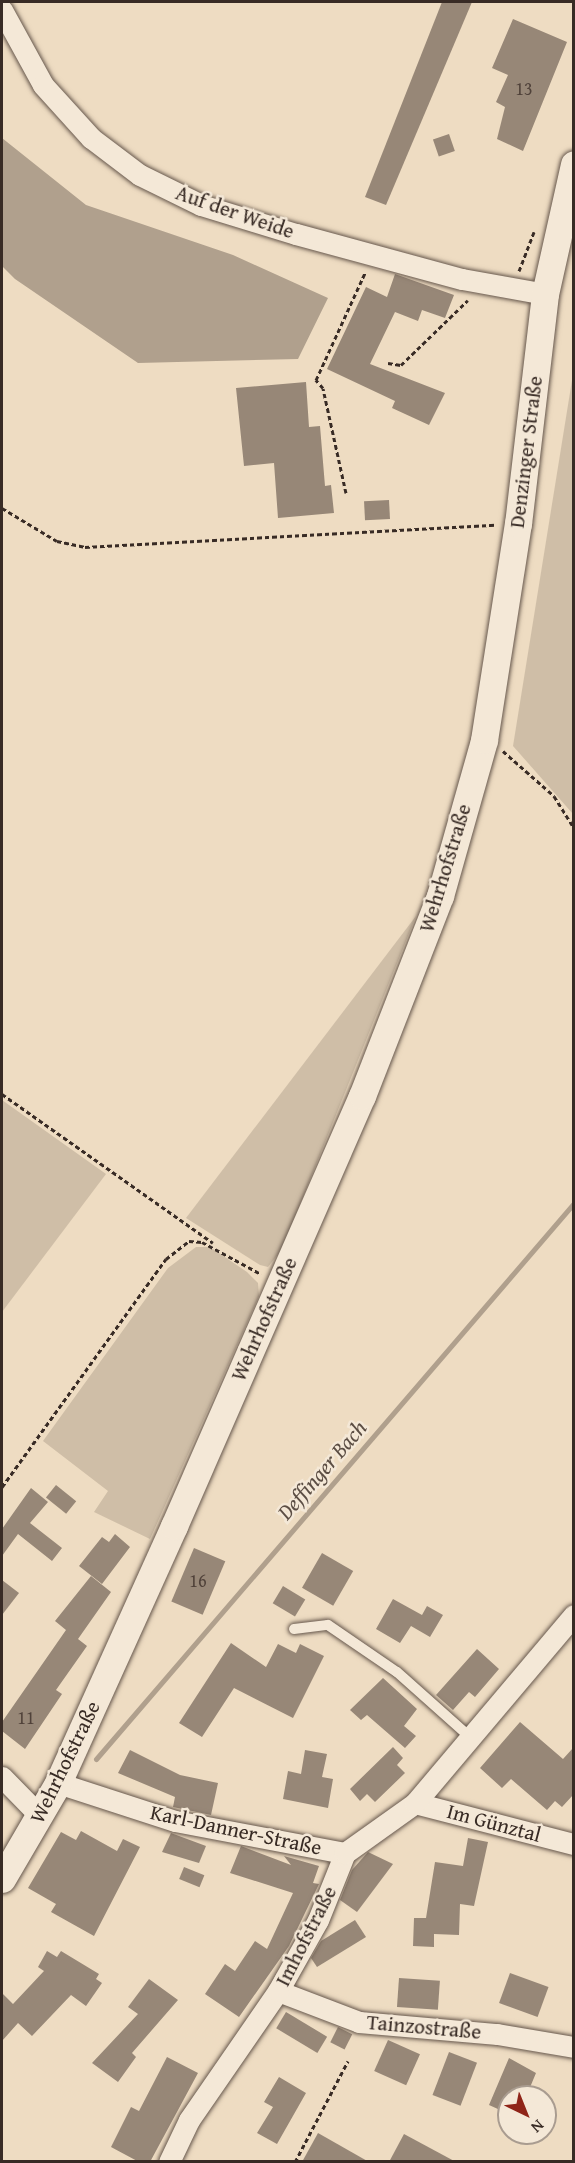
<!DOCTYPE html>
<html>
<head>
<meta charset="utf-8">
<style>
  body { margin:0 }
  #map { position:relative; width:575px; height:2163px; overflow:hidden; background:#eedcc2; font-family:"Gentium Book Plus",serif }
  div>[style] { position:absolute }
  .green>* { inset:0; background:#cfbea7 }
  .water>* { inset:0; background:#b0a08d }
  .stream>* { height:5px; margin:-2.5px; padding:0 2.5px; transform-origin:2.5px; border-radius:2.5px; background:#b0a08d }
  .building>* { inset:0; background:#978777; transform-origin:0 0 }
  .path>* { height:3px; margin-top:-1.5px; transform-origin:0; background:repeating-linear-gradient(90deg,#382b25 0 4.5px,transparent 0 7.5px) }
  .roads { filter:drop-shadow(0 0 2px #66574c) drop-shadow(0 0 2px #66574c) }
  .service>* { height:10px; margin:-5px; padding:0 5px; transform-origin:5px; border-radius:5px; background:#f4e8d7 }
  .minor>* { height:21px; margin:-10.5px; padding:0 10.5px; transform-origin:10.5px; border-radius:10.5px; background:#f4e8d7 }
  .tertiary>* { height:27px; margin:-13.5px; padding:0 13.5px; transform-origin:13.5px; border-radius:13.5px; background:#f4e8d7 }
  span { translate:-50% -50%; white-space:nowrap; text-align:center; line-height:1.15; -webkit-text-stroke:5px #f4e8d7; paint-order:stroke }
  .number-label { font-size:18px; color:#50423a }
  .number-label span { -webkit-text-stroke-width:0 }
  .street-label { font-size:21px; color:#382b25 }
  .water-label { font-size:22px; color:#5c4e44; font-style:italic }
  .frame { position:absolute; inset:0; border:3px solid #382b25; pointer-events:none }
  .north { position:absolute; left:497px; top:2085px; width:60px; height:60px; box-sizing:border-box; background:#f4e8d7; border:2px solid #a99c90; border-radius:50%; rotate:137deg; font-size:16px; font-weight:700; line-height:24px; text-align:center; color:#382b25 }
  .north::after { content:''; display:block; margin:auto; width:21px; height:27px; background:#8f2418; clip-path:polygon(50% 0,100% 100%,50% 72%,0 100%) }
</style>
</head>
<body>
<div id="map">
  <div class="green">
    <div style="clip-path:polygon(573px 374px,573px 814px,513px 746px)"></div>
    <div style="clip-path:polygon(416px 916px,282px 1249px,268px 1267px,260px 1265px,186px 1218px)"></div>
    <div style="clip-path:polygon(2px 1100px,106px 1174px,2px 1312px)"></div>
    <div style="clip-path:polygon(196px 1247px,210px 1247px,247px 1272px,258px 1283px,259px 1296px,150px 1539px,94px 1512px,108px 1491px,43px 1441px,168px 1268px)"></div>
  </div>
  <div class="water">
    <div style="clip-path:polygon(2px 138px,86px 205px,233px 255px,328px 298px,298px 359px,138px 363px,15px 279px,2px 266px)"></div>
  </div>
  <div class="stream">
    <div style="left:96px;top:1759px;width:733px;rotate:-49.31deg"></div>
  </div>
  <div class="building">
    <div style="clip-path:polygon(442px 2px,472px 2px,386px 205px,365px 197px)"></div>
    <div style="clip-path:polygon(513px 19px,567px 42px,523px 151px,497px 139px,505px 107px,496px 102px,508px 75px,492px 68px)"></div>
    <div style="left:449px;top:134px;width:18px;height:17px;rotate:71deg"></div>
    <div style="clip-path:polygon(395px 274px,454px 295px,445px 318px,422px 310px,418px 321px,395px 312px,370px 364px,445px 393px,429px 425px,392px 408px,395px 401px,327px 369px,366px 287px,387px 297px)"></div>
    <div style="clip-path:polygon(306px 382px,309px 427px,320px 426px,325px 486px,331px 485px,334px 513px,278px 518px,274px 463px,244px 466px,236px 388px)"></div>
    <div style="left:389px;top:500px;width:19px;height:25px;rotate:87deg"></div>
    <div style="left:56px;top:1485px;width:26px;height:16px;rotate:39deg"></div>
    <div style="clip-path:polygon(31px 1488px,48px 1502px,30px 1523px,62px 1548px,52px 1561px,18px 1534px,2px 1556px,2px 1529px)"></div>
    <div style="clip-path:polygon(115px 1534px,130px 1547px,102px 1584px,79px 1566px,102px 1537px,109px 1542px)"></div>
    <div style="left:194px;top:1548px;width:34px;height:58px;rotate:23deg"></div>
    <div style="left:322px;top:1553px;width:36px;height:40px;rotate:30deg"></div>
    <div style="clip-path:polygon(91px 1576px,111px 1592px,78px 1639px,87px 1646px,56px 1690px,62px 1694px,25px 1749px,2px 1731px,2px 1722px,66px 1630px,55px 1621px)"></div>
    <div style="clip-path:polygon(2px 1580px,19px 1593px,2px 1615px)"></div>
    <div style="left:283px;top:1586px;width:26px;height:20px;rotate:31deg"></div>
    <div style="clip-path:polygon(393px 1599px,422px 1615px,427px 1606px,443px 1615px,430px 1637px,411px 1626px,400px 1643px,376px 1629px)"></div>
    <div style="clip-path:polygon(231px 1643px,266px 1667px,278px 1644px,296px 1653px,300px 1644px,324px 1656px,293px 1718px,234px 1688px,202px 1737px,179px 1723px)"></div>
    <div style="clip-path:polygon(477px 1649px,499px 1669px,475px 1697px,469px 1692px,453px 1710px,436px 1695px)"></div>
    <div style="clip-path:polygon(383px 1678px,417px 1709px,404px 1726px,416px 1736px,405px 1748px,367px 1715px,361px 1720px,350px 1710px)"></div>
    <div style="clip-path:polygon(520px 1722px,563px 1759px,573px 1748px,573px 1795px,562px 1807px,555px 1801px,547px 1810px,511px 1779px,502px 1788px,480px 1768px)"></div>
    <div style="clip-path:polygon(393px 1747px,403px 1758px,397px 1765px,405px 1773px,375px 1802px,367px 1794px,360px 1801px,350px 1789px)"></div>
    <div style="clip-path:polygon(130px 1750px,180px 1775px,218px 1783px,211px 1815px,173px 1807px,175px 1797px,118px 1773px)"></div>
    <div style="clip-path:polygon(305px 1750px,327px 1754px,322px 1777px,333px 1779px,328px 1808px,283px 1799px,288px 1771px,301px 1774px)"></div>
    <div style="clip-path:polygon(81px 1831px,117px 1851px,123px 1839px,140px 1847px,94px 1936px,51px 1912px,56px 1904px,28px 1888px,61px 1832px,76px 1840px)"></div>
    <div style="clip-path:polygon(171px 1833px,206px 1846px,199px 1863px,162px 1852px)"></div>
    <div style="clip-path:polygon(468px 1838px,488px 1842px,474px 1906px,460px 1904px,459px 1935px,434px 1934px,434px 1947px,413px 1946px,414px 1918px,426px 1918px,435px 1862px,463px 1866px)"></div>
    <div style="clip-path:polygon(241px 1846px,291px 1865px,284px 1856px,319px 1866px,313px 1883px,319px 1884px,289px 1946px,239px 2017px,205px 1994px,225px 1964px,235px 1971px,255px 1941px,267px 1949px,293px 1893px,230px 1873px)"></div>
    <div style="clip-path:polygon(368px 1852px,393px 1864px,357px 1912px,340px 1900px,352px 1870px)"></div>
    <div style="left:184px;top:1867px;width:22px;height:13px;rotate:22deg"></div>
    <div style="clip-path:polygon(355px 1920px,366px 1937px,317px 1967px,311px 1958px,321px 1941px)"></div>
    <div style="clip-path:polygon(47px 1951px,57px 1957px,61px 1951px,99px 1974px,96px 1979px,102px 1983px,86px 2006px,71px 1995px,32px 2036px,18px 2023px,2px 2041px,2px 1993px,13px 2004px,44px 1971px,38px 1967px)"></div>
    <div style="left:510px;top:1973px;width:41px;height:32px;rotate:20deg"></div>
    <div style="left:399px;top:1978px;width:41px;height:29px;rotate:4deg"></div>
    <div style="clip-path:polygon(149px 1979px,178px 2000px,132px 2053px,136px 2057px,118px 2082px,92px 2063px,138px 2014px,128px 2007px)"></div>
    <div style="left:286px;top:2012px;width:48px;height:19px;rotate:31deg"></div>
    <div style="left:338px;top:2027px;width:16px;height:17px;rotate:27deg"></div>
    <div style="left:388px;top:2040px;width:35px;height:34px;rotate:24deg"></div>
    <div style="left:449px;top:2052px;width:30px;height:46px;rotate:21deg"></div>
    <div style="clip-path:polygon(167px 2057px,198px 2073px,150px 2162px,139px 2162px,111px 2147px,131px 2107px,139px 2111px)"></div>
    <div style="clip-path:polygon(509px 2058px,536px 2073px,526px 2097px,509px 2097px,509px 2114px,489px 2105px)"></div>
    <div style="clip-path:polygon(279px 2077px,306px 2093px,277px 2144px,257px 2133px,273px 2107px,264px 2102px)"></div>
    <div style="clip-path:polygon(318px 2133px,369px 2162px,302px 2162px)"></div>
    <div style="clip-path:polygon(404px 2134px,456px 2162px,389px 2162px)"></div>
  </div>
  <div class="path">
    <div style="left:519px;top:271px;width:42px;rotate:-69deg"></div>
    <div style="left:388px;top:363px;width:13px;rotate:9deg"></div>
    <div style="left:401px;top:365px;width:93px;rotate:-44.1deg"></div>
    <div style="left:346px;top:493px;width:107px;rotate:-102.4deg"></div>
    <div style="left:323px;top:388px;width:11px;rotate:-131deg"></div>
    <div style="left:316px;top:380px;width:118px;rotate:-65.4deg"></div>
    <div style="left:2px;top:508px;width:64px;rotate:31deg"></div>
    <div style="left:57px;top:541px;width:29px;rotate:12deg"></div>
    <div style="left:85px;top:547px;width:411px;rotate:-3.1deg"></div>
    <div style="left:503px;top:751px;width:68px;rotate:41.4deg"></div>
    <div style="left:554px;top:796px;width:38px;rotate:58deg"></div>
    <div style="left:2px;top:1094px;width:258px;rotate:35.2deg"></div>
    <div style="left:2px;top:1487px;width:281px;rotate:-54.3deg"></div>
    <div style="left:166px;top:1259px;width:29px;rotate:-38deg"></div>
    <div style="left:189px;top:1241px;width:13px;rotate:4deg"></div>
    <div style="left:202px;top:1242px;width:67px;rotate:28.5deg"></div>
    <div style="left:295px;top:2162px;width:114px;rotate:-62.3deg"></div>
  </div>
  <div class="roads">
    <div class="service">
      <div style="left:294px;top:1629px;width:34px;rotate:-7deg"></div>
      <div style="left:328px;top:1625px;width:83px;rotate:34.3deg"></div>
      <div style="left:397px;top:1672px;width:98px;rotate:41.7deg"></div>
    </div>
    <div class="minor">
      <div style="left:2px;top:10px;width:85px;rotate:61.3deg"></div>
      <div style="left:43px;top:85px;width:72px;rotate:47.8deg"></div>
      <div style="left:91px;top:138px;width:61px;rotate:37.1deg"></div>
      <div style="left:140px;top:175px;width:68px;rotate:26.2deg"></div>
      <div style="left:201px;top:205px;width:99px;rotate:17deg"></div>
      <div style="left:296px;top:234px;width:172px;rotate:15.2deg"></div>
      <div style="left:462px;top:279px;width:84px;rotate:10.2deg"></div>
      <div style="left:2px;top:1777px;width:54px;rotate:45.7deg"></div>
      <div style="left:58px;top:1783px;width:123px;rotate:18deg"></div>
      <div style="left:175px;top:1821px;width:173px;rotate:10.7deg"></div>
      <div style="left:415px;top:1803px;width:164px;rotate:14.5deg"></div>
      <div style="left:278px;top:1991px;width:87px;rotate:20.9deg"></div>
      <div style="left:359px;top:2022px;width:139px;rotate:5deg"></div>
      <div style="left:497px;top:2034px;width:78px;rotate:9.6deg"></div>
      <div style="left:169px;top:2162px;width:47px;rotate:-64.5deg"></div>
      <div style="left:189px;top:2120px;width:157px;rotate:-55.4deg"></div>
      <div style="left:278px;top:1991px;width:81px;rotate:-60.6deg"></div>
      <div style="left:318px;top:1920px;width:72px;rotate:-68.1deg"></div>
      <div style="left:345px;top:1853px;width:86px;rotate:-35.5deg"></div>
      <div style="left:415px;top:1803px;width:246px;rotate:-49.8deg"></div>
    </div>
    <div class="tertiary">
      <div style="left:2px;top:1879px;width:111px;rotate:-59.7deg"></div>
      <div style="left:58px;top:1783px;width:282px;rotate:-65.7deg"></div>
      <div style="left:174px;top:1526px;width:469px;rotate:-66.4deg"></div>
      <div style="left:362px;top:1096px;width:215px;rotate:-68.7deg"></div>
      <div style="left:440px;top:896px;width:162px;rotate:-74.2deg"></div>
      <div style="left:484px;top:740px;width:219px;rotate:-81.1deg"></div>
      <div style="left:518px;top:524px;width:232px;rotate:-83.3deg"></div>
      <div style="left:545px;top:294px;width:133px;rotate:-77.4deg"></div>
    </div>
  </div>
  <div class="number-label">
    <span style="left:524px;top:89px">13</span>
    <span style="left:198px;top:1581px">16</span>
    <span style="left:26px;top:1718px">11</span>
  </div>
  <div class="street-label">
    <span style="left:235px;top:212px;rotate:19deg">Auf der Weide</span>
    <span style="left:526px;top:452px;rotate:-83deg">Denzinger Straße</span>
    <span style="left:445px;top:868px;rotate:-73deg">Wehrhofstraße</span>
    <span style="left:264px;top:1319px;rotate:-66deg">Wehrhofstraße</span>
    <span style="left:65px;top:1762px;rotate:-64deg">Wehrhofstraße</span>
    <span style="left:494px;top:1823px;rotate:15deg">Im Günztal</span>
    <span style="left:236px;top:1830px;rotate:12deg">Karl-Danner-Straße</span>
    <span style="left:306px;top:1936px;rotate:-63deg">Imhofstraße</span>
    <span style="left:424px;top:2027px;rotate:5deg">Tainzostraße</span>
  </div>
  <div class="water-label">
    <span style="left:322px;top:1470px;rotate:-49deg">Deffinger Bach</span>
  </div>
  <div class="frame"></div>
  <div class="north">N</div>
</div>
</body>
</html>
